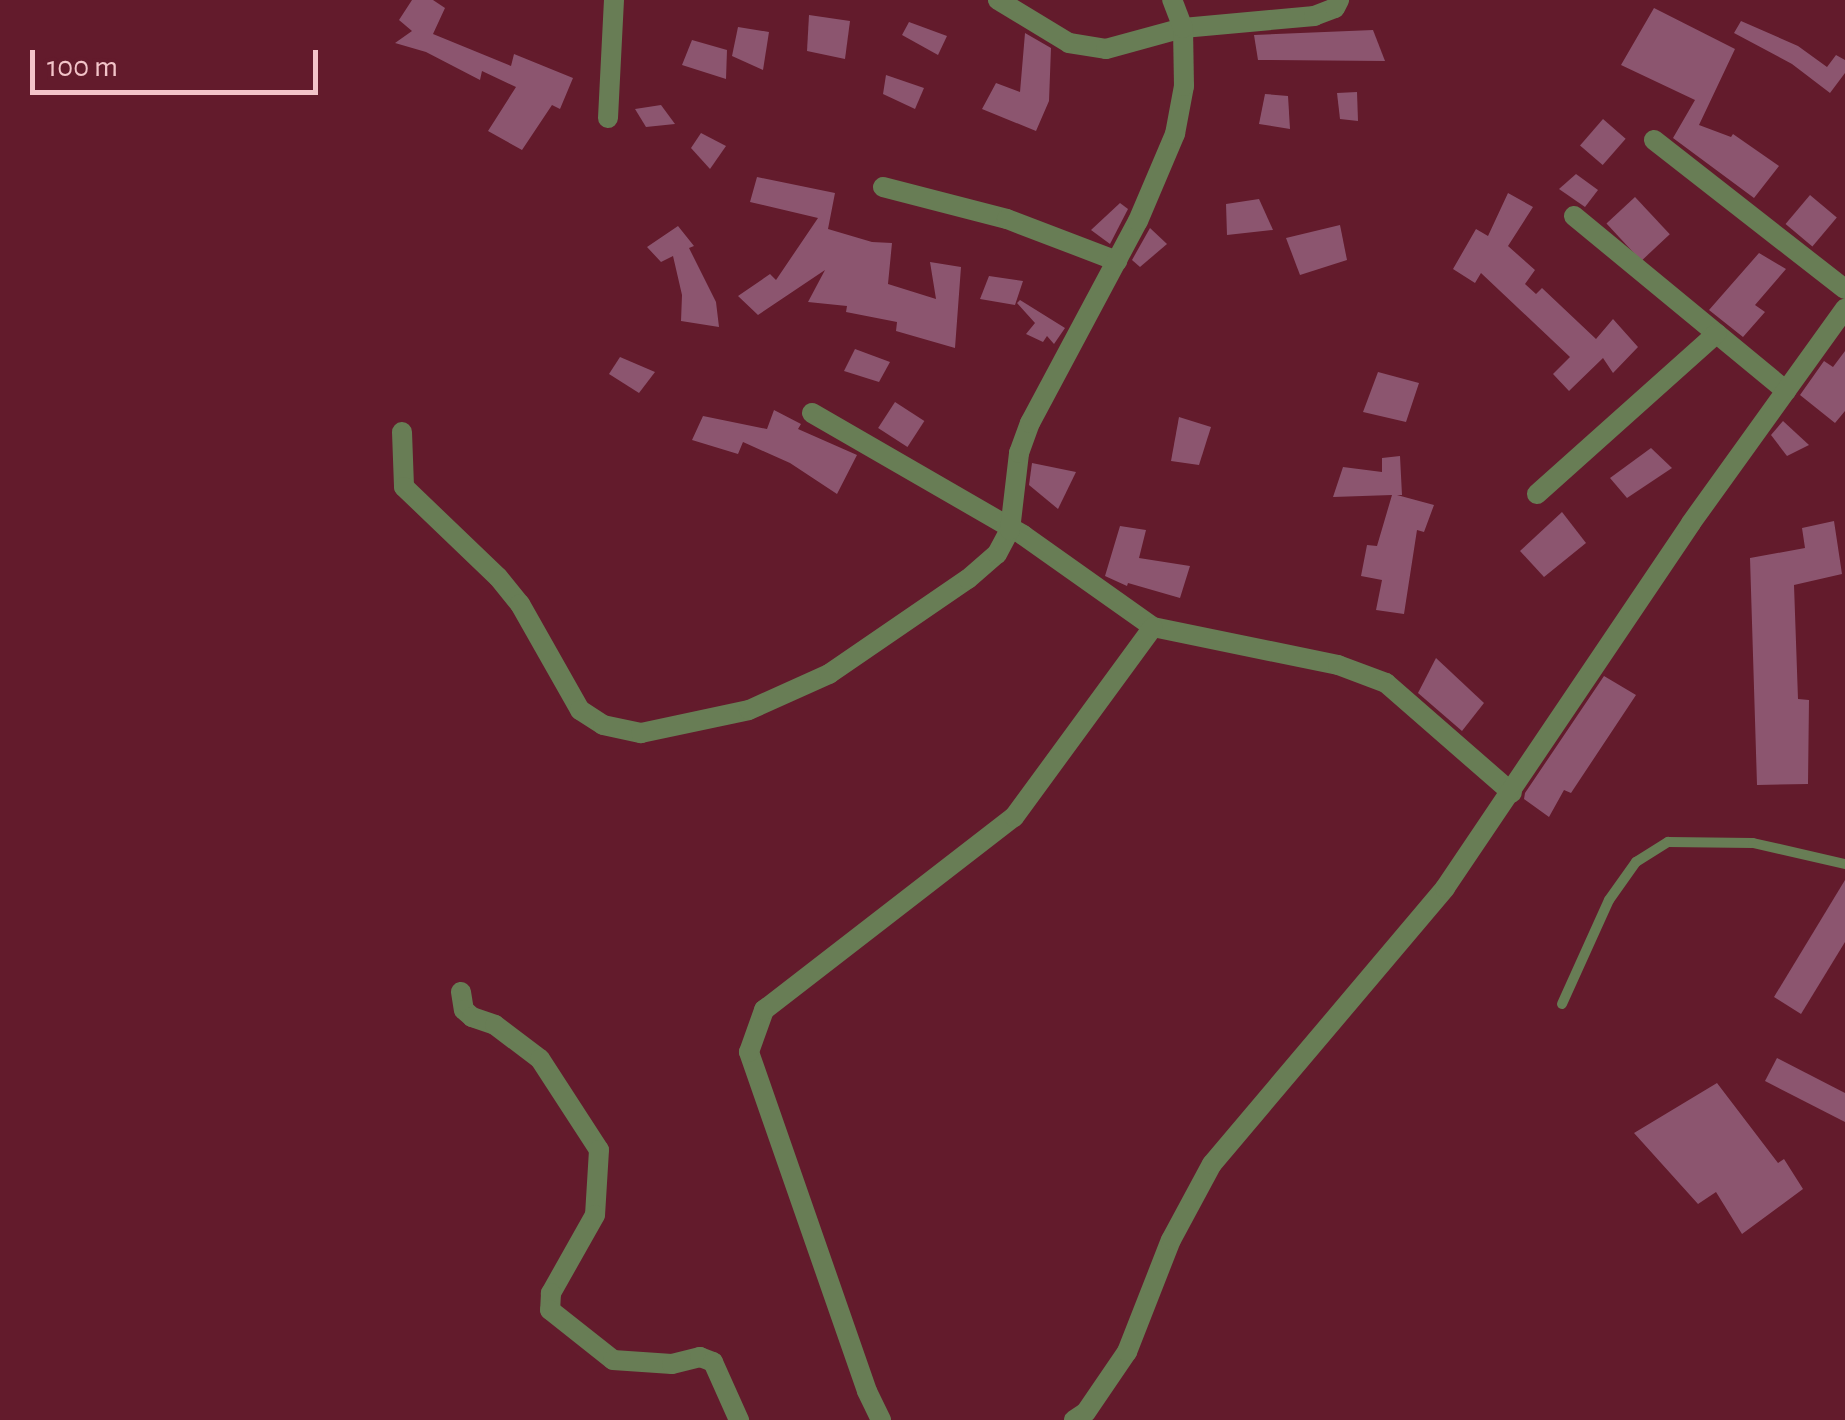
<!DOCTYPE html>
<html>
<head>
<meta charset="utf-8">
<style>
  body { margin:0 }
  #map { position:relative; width:1845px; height:1420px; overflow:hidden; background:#631b2c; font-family:"Alegreya Sans",sans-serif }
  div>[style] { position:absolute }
  .building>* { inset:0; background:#8c556f; transform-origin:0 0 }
  .service>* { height:10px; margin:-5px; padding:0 5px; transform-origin:5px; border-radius:5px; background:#687d55 }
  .minor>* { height:20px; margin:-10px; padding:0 10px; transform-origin:10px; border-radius:10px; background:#687d55 }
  span { translate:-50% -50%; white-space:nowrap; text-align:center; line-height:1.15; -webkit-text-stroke:8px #631b2c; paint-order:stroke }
  .scale { position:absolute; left:30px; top:50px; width:288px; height:45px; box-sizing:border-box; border:5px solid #f2c4c9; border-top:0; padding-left:12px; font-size:30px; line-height:35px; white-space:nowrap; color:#f2c4c9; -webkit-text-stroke:8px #631b2c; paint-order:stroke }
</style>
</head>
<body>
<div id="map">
  <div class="building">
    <div style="clip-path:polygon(412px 0,433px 0,445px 8px,433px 34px,511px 66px,514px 54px,573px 78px,560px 109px,552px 105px,522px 150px,488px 131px,516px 87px,482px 71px,480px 80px,426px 52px,395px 43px,412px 31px,399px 20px)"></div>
    <div style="clip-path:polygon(1654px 8px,1735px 49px,1699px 125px,1731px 137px,1733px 134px,1779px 166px,1754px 198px,1673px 138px,1695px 100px,1621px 65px)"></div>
    <div style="clip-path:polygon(809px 15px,850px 21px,845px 59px,807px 51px)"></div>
    <div style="clip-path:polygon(1741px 21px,1798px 46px,1827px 67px,1836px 55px,1845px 60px,1845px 73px,1830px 93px,1792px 64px,1734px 33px)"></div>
    <div style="clip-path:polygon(909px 22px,947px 36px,938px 55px,902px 35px)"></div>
    <div style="clip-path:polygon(738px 27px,769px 32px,763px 70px,732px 56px)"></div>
    <div style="clip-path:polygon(1373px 30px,1385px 61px,1258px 60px,1254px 35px)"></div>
    <div style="clip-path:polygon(1025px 33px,1051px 48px,1049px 101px,1036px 131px,982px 109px,996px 83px,1020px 92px)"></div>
    <div style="clip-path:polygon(692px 40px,727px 50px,726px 79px,682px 65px)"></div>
    <div style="clip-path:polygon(886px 75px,924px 88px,915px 109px,883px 94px)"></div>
    <div style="clip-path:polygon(1357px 92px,1358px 121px,1340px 119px,1337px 93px)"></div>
    <div style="clip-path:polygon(1265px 94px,1288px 96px,1290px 129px,1259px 124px)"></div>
    <div style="clip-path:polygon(661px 105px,675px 124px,646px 127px,635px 109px)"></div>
    <div style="left:1603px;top:119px;width:30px;height:35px;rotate:41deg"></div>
    <div style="clip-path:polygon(701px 133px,726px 146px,710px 169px,691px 148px)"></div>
    <div style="clip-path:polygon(1576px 174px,1598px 190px,1585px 207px,1559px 189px)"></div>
    <div style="clip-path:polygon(757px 177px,835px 193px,828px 229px,872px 242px,892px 243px,888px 284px,936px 299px,930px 262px,961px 267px,955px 348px,896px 331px,897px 322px,846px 312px,847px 306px,808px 302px,825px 270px,758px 315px,738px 296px,770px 274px,776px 280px,818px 218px,750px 202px)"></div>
    <div style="clip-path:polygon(1508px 193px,1533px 207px,1508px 246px,1535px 270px,1525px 284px,1536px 294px,1542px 288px,1596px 339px,1613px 319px,1638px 347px,1613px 373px,1603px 358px,1569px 391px,1553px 374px,1570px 357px,1481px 273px,1475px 283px,1453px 269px,1476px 229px,1488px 236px)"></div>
    <div style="left:1810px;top:195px;width:35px;height:38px;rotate:40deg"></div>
    <div style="left:1635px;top:197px;width:51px;height:39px;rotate:47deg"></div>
    <div style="clip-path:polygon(1259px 199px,1273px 230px,1227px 235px,1226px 204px)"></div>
    <div style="clip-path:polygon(1120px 203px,1128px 209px,1110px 244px,1091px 230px)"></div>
    <div style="clip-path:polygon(1340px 225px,1347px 260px,1300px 275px,1286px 238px)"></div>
    <div style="clip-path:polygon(678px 226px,694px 246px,689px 248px,716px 302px,719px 327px,681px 321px,682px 295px,673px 256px,661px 262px,647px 247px)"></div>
    <div style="clip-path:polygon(1150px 228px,1167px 244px,1140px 267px,1132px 260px)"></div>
    <div style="clip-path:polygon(1759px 253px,1786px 269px,1755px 305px,1765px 312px,1743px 337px,1709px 310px)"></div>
    <div style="clip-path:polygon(989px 276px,1023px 281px,1015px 305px,980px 299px)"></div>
    <div style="clip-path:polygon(1020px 300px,1065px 328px,1054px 344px,1047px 336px,1043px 342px,1026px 334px,1035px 323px,1017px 303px)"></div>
    <div style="clip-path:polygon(855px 349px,890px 362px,879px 382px,844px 371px)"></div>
    <div style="clip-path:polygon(1845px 351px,1845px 411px,1835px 423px,1800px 395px,1824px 361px,1833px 367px)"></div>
    <div style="clip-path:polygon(620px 357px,655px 372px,639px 393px,609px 374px)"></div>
    <div style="clip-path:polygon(1378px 372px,1419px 383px,1406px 422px,1363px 412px)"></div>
    <div style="left:895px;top:402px;width:35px;height:31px;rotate:33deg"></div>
    <div style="clip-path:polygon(774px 410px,801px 424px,798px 429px,857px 455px,837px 494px,790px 463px,743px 442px,738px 454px,692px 440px,703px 416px,767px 429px)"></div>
    <div style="clip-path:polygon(1179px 417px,1211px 427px,1199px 465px,1171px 461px)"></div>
    <div style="clip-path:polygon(1783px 421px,1809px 445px,1787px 456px,1771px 435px)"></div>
    <div style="clip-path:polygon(1651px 448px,1672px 468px,1627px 498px,1610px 478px)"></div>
    <div style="clip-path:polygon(1400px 456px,1402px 495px,1397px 495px,1434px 505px,1424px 532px,1417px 530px,1404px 614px,1376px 610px,1382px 580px,1361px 576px,1367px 545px,1377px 546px,1392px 495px,1333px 497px,1343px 467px,1382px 472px,1382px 458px)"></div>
    <div style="clip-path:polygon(1032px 463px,1076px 472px,1058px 509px,1029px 485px)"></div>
    <div style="clip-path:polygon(1562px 512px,1586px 543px,1544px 577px,1520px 551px)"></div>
    <div style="clip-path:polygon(1834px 521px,1842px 574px,1794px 585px,1798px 699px,1809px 700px,1808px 784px,1757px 785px,1750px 558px,1805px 548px,1802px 528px)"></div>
    <div style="clip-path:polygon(1120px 526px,1146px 530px,1139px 558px,1190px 566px,1180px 598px,1128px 583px,1127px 586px,1105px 576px)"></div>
    <div style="clip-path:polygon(1436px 658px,1484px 703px,1462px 731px,1418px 693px)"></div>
    <div style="clip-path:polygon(1604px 676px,1636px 695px,1571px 793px,1564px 790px,1549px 817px,1524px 799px,1525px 793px)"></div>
    <div style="clip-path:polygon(1845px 880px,1845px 942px,1801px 1014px,1774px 997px)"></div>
    <div style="clip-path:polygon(1777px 1058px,1845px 1093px,1845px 1122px,1765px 1081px)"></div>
    <div style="clip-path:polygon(1717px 1083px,1778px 1163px,1784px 1159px,1803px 1189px,1742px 1234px,1716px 1192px,1698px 1204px,1634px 1133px)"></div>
  </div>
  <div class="service">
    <div style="left:1562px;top:1004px;width:114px;rotate:-65.7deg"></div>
    <div style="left:1609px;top:900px;width:47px;rotate:-54.6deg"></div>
    <div style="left:1636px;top:862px;width:38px;rotate:-32deg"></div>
    <div style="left:1668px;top:842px;width:85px;rotate:0.7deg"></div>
    <div style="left:1753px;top:843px;width:94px;rotate:12.9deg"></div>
  </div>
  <div class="minor">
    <div style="left:998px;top:0;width:83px;rotate:31.2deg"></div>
    <div style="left:1069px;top:43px;width:37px;rotate:9deg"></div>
    <div style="left:1106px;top:49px;width:80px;rotate:-15.3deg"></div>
    <div style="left:1183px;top:28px;width:132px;rotate:-5.2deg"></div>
    <div style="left:1314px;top:16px;width:22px;rotate:-21deg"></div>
    <div style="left:1335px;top:8px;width:9px;rotate:-63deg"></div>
    <div style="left:608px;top:118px;width:118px;rotate:-87.1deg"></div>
    <div style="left:1654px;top:140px;width:242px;rotate:38deg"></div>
    <div style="left:883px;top:187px;width:128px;rotate:14.5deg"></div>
    <div style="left:1007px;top:219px;width:118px;rotate:20.9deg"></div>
    <div style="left:1574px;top:216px;width:275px;rotate:39.5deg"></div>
    <div style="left:812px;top:413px;width:244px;rotate:30deg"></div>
    <div style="left:1023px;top:535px;width:159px;rotate:35.3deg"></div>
    <div style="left:1153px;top:627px;width:189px;rotate:11.6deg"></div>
    <div style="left:1338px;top:665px;width:51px;rotate:20.6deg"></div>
    <div style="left:1386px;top:683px;width:167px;rotate:41.1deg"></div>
    <div style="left:402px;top:432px;width:55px;rotate:87.9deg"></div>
    <div style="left:404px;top:487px;width:130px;rotate:43.8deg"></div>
    <div style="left:498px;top:577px;width:35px;rotate:51deg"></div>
    <div style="left:520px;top:604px;width:122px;rotate:60.5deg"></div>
    <div style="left:580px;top:710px;width:27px;rotate:33deg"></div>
    <div style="left:603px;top:725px;width:39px;rotate:12deg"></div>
    <div style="left:641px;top:733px;width:110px;rotate:-12deg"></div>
    <div style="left:749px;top:710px;width:88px;rotate:-24.2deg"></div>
    <div style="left:829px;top:674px;width:168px;rotate:-34.4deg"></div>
    <div style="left:968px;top:579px;width:38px;rotate:-41deg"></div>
    <div style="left:997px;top:554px;width:27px;rotate:-62deg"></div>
    <div style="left:1010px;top:530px;width:78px;rotate:-83.3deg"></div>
    <div style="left:1019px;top:453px;width:32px;rotate:-70deg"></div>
    <div style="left:1030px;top:423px;width:229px;rotate:-61.9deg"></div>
    <div style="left:1138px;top:221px;width:95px;rotate:-67deg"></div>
    <div style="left:1175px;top:134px;width:49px;rotate:-79.4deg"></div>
    <div style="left:1184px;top:86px;width:58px;rotate:-91deg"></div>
    <div style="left:1183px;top:28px;width:30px;rotate:-111deg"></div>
    <div style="left:1537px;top:494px;width:241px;rotate:-41.8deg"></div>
    <div style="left:461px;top:992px;width:18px;rotate:81deg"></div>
    <div style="left:464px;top:1010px;width:11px;rotate:41deg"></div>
    <div style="left:472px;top:1017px;width:24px;rotate:19deg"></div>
    <div style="left:495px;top:1025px;width:56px;rotate:37.1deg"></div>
    <div style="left:540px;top:1059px;width:108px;rotate:57deg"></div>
    <div style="left:599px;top:1150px;width:65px;rotate:93.5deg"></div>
    <div style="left:595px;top:1215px;width:90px;rotate:119.4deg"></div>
    <div style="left:551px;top:1293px;width:17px;rotate:93deg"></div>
    <div style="left:550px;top:1310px;width:80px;rotate:38.4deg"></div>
    <div style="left:613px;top:1360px;width:59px;rotate:3.9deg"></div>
    <div style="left:672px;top:1364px;width:29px;rotate:-14deg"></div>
    <div style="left:700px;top:1357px;width:14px;rotate:21deg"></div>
    <div style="left:713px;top:1362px;width:64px;rotate:65.9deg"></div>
    <div style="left:881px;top:1420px;width:32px;rotate:-116deg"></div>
    <div style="left:867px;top:1391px;width:359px;rotate:-109.2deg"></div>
    <div style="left:749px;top:1052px;width:45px;rotate:-70.3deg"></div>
    <div style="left:764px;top:1010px;width:316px;rotate:-37.7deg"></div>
    <div style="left:1014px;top:817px;width:235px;rotate:-53.8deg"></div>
    <div style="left:1074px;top:1420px;width:14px;rotate:-34deg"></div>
    <div style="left:1086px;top:1412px;width:73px;rotate:-55.7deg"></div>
    <div style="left:1127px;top:1352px;width:120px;rotate:-68.6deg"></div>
    <div style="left:1171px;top:1240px;width:86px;rotate:-61.7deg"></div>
    <div style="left:1212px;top:1164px;width:361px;rotate:-49.8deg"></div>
    <div style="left:1445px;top:888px;width:440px;rotate:-56deg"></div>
    <div style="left:1691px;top:523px;width:264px;rotate:-54.3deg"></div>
  </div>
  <div class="scale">100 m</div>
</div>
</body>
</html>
